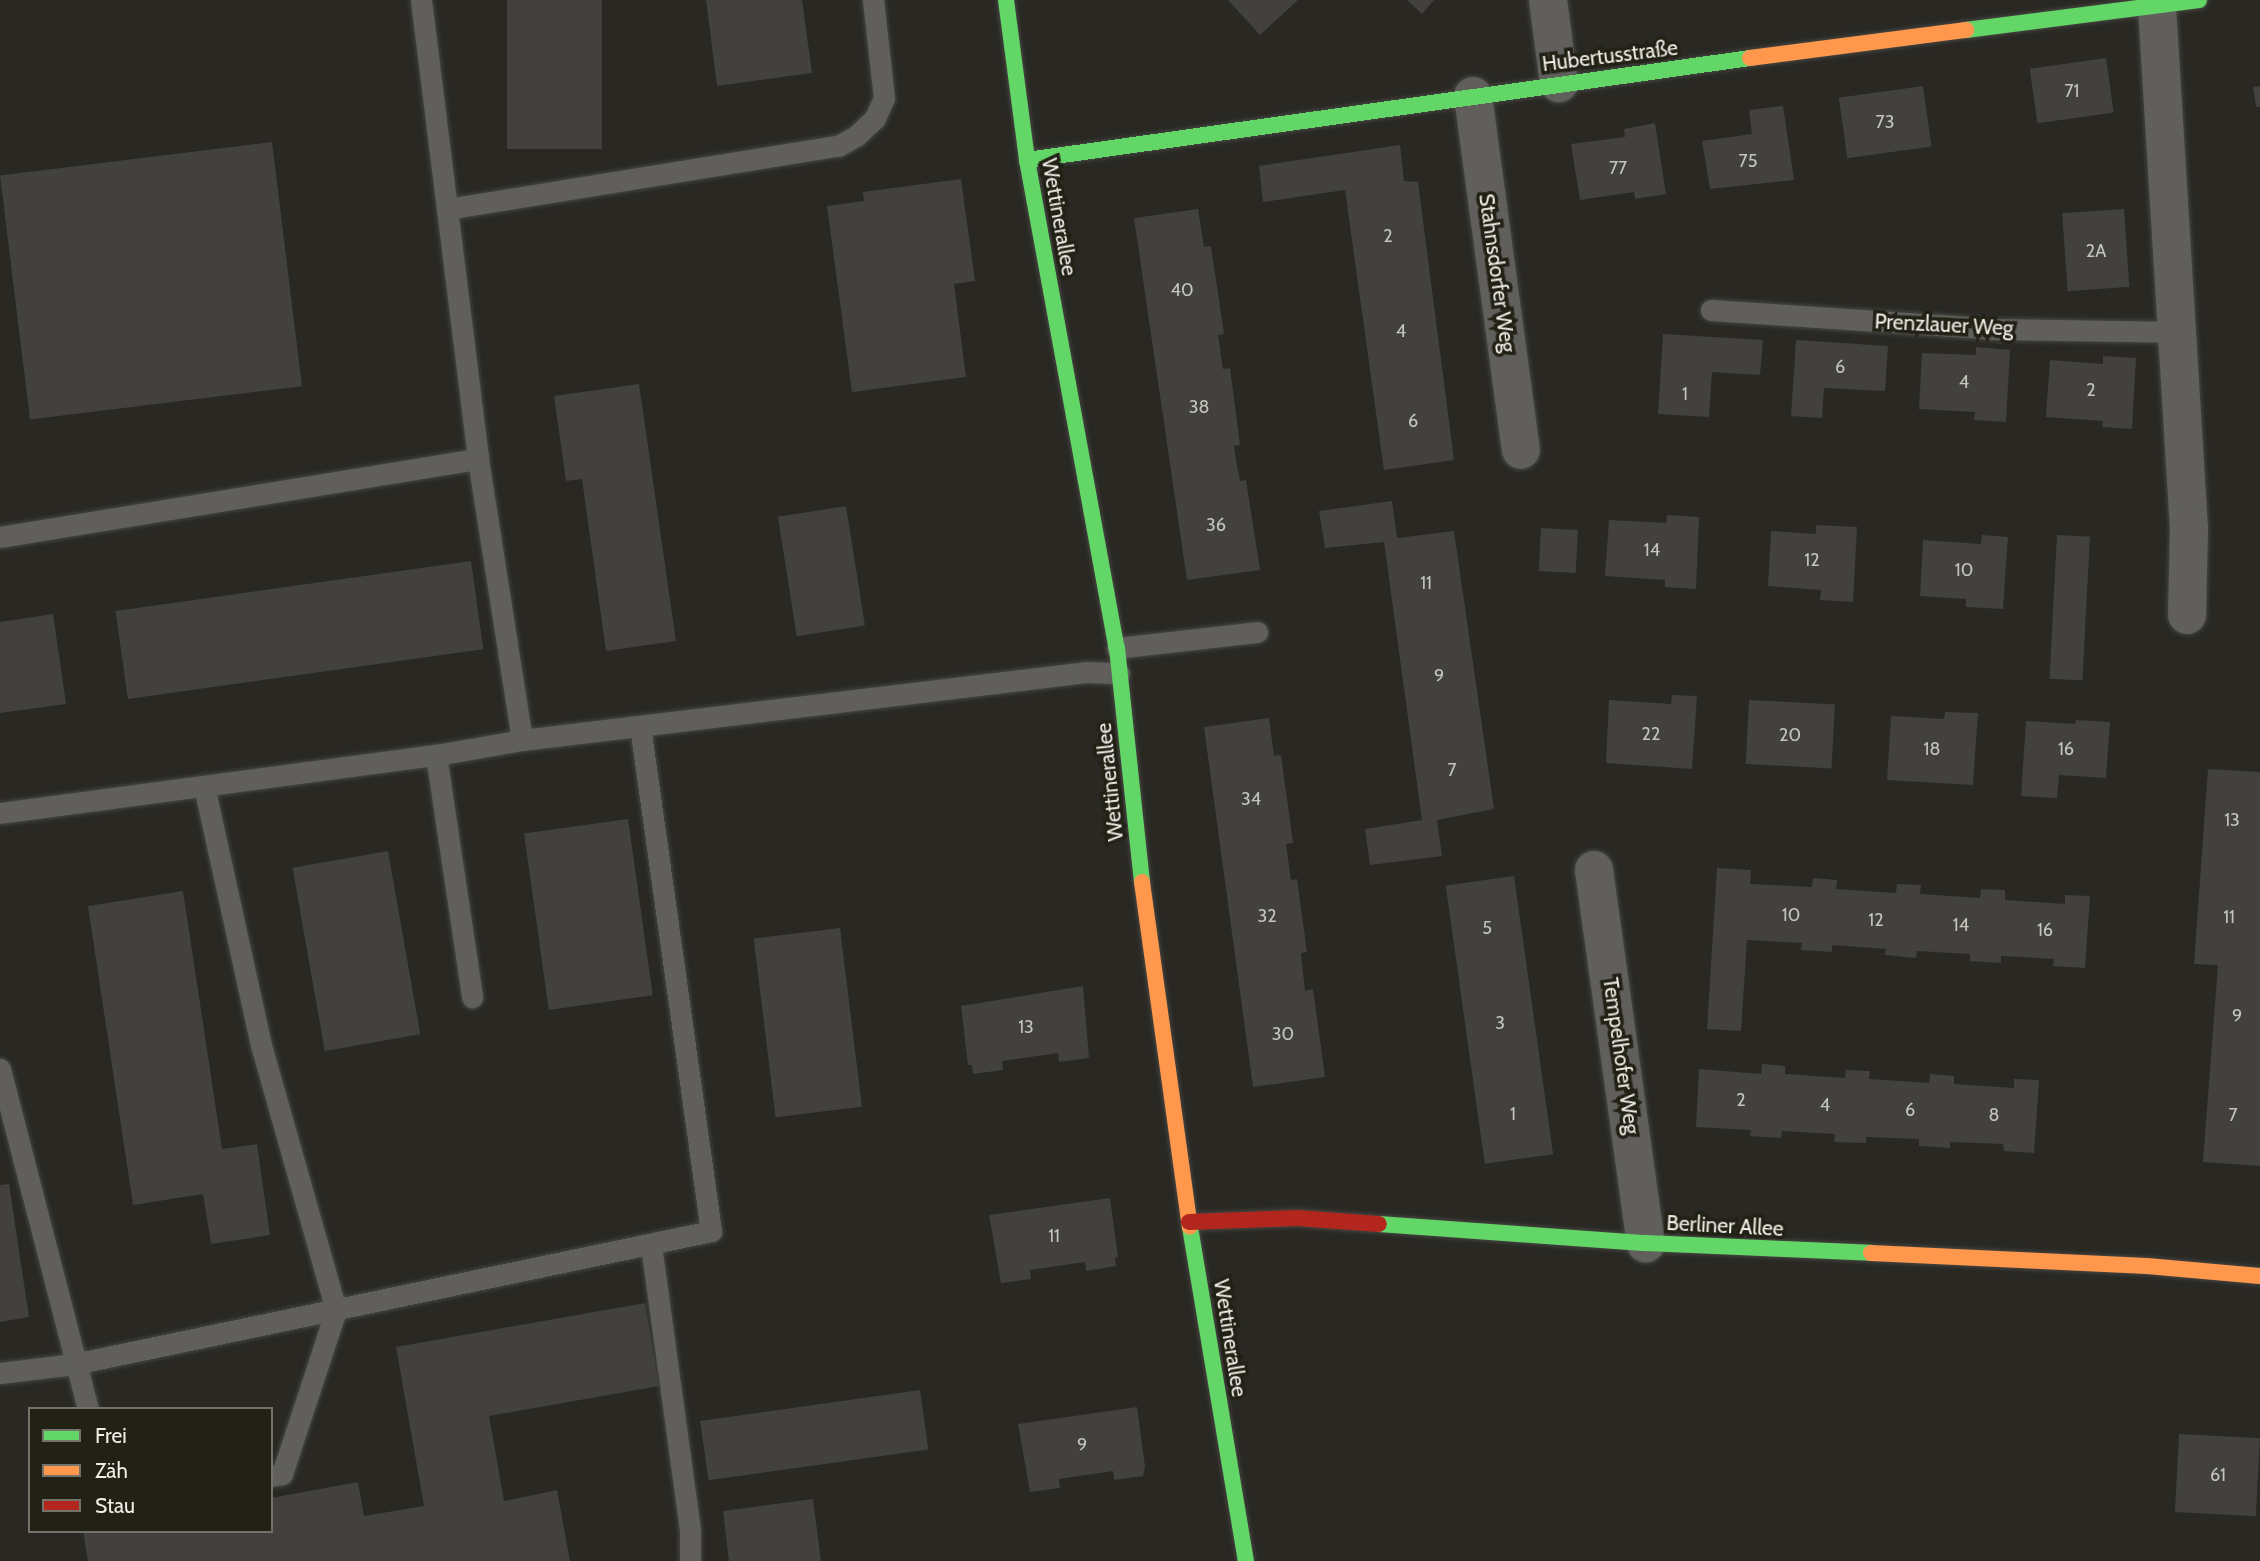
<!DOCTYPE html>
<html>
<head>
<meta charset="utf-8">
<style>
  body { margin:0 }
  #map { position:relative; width:2260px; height:1561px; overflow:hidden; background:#292823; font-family:Cabin,sans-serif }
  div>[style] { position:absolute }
  .building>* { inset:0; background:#42413d; transform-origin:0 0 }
  .roads { filter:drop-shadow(0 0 2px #464541) drop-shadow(0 0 2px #464541) }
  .lane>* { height:21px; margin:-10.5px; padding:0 10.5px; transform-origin:10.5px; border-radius:10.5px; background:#605f5b }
  .street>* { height:38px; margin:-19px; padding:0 19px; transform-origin:19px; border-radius:19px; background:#605f5b }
  .fast>* { height:16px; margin:-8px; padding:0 8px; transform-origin:8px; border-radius:8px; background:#63d668 }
  .slow>* { height:16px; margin:-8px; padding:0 8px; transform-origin:8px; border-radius:8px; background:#ff974d }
  .jam>* { height:16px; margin:-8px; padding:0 8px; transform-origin:8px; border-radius:8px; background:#b3261e }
  span { translate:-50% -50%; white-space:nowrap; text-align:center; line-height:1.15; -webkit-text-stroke:7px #222116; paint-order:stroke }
  .number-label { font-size:18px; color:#c4c3bc }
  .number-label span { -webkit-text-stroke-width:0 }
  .street-label { font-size:21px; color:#efeee7 }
  .legend { position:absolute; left:28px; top:1407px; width:245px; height:126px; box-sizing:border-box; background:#222116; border:2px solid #74736a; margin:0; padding:9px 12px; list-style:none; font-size:21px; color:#efeee7 }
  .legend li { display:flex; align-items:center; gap:14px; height:35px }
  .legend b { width:35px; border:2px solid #74736a }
</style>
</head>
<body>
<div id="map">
  <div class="building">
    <div style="left:507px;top:0;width:95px;height:149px"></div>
    <div style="clip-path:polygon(706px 0,802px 0,812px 73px,717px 86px)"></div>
    <div style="clip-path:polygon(1228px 0,1298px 0,1260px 35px)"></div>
    <div style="clip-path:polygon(1407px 0,1434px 0,1422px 14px)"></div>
    <div style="left:2106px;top:58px;width:55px;height:77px;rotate:82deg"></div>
    <div style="left:1923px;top:86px;width:61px;height:85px;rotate:82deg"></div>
    <div style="clip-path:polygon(2260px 86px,2260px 107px,2256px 107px,2253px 87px)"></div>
    <div style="clip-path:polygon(1783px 106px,1794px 180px,1710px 189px,1702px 141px,1752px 134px,1749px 110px)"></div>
    <div style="clip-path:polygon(1655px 123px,1666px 194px,1635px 199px,1634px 192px,1580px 200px,1571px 144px,1625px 137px,1624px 129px)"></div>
    <div style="left:272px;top:142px;width:246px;height:274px;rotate:83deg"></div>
    <div style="clip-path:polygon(1400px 145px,1404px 181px,1418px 182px,1454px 460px,1384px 470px,1345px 190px,1263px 202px,1259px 166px)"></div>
    <div style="clip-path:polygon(961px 179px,975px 281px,954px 284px,966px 377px,852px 392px,827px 206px,864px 201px,863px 192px)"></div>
    <div style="clip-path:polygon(1198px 209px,1204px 247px,1211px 246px,1224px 334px,1218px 335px,1223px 369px,1230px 368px,1240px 445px,1234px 446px,1236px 460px,1240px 481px,1246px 480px,1260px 570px,1187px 580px,1134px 218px)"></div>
    <div style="left:2124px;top:209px;width:78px;height:62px;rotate:86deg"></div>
    <div style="clip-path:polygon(1663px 334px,1763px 340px,1760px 375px,1712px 372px,1709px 417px,1658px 414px)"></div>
    <div style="clip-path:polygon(1796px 340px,1888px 346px,1885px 391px,1824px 388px,1822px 418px,1791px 416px)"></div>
    <div style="clip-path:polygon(1976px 347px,2010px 350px,2006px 422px,1974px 420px,1975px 412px,1919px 409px,1922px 353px,1976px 355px)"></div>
    <div style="clip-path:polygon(2103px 356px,2136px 358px,2132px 429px,2102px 427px,2103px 421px,2046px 417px,2050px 360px,2103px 364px)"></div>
    <div style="clip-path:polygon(639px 384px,676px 641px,606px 651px,582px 479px,566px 481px,554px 396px)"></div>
    <div style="clip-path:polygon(1392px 501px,1397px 538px,1454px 531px,1494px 809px,1437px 820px,1442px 856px,1370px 865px,1365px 829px,1422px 820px,1384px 542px,1325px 548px,1319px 511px)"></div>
    <div style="left:846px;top:506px;width:121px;height:69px;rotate:81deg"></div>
    <div style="clip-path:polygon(1667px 515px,1699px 517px,1696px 589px,1665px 587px,1665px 580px,1605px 576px,1609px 520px,1666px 523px)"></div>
    <div style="clip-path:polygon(1816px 525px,1857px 527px,1853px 602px,1820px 600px,1821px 590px,1768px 586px,1771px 531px,1816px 534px)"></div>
    <div style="left:1541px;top:528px;width:37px;height:43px;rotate:3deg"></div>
    <div style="clip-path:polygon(1982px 535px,2008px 537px,2003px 609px,1966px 607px,1966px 599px,1920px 596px,1923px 540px,1981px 544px)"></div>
    <div style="left:2057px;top:535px;width:33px;height:144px;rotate:3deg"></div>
    <div style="left:471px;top:561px;width:89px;height:359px;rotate:82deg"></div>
    <div style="clip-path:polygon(53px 614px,66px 704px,0 713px,0 622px)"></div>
    <div style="clip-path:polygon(1672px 695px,1697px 696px,1692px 769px,1606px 763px,1609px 700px,1671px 704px)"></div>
    <div style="left:1749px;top:700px;width:86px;height:64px;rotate:3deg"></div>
    <div style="clip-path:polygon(1945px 712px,1978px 713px,1973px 785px,1887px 780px,1891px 716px,1944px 719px)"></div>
    <div style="clip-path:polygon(1269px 718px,1274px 756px,1281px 755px,1293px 843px,1286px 844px,1291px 880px,1297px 879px,1307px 952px,1301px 953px,1305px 991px,1313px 989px,1325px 1077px,1253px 1087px,1204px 727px)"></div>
    <div style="clip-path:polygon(2076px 720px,2110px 722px,2106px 778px,2059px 775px,2057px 798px,2021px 796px,2026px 721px,2075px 724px)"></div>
    <div style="clip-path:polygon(2208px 769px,2260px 772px,2260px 1166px,2203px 1162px,2218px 965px,2194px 964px)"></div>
    <div style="left:628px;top:819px;width:178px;height:105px;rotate:82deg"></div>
    <div style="left:388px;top:851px;width:186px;height:97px;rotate:80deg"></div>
    <div style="clip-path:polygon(1717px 868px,1751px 870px,1750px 884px,1812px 887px,1813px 878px,1837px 880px,1836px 889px,1896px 893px,1897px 884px,1921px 885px,1920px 894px,1980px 898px,1981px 889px,2005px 890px,2005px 900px,2065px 904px,2065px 895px,2090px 896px,2085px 968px,2053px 966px,2054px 959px,2001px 956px,2001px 963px,1970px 961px,1970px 954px,1917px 951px,1916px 958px,1885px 955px,1886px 949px,1832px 945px,1832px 952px,1801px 950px,1802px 943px,1747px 940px,1741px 1031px,1707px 1029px)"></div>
    <div style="left:1514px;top:876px;width:281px;height:69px;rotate:82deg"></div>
    <div style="clip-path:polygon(183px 891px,222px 1149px,257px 1144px,270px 1235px,211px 1244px,203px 1194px,133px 1205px,88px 906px)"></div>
    <div style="left:840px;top:928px;width:180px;height:87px;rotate:83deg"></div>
    <div style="clip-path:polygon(1083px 986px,1089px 1058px,1059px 1062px,1058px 1053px,1002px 1061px,1003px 1070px,973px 1074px,972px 1065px,968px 1065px,961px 1006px)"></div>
    <div style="clip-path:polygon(1762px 1064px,1785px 1066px,1785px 1074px,1845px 1078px,1846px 1070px,1870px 1071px,1869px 1079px,1929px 1083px,1930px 1074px,1954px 1076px,1954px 1084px,2014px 1088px,2014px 1079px,2039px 1080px,2034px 1153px,2004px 1151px,2003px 1144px,1950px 1142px,1950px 1148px,1919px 1146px,1919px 1139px,1866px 1137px,1866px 1143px,1834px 1142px,1835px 1134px,1782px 1131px,1781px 1138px,1750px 1136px,1751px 1130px,1696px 1127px,1699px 1069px,1761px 1074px)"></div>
    <div style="clip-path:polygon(9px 1184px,29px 1317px,0 1322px,0 1185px)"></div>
    <div style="clip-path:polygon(1110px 1198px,1118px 1257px,1115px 1258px,1116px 1266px,1086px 1271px,1085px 1262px,1030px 1270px,1031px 1279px,1001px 1283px,989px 1215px)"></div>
    <div style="clip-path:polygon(645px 1303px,659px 1386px,489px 1416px,504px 1501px,557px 1490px,570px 1561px,88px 1561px,83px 1531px,271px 1531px,271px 1498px,358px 1482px,364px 1516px,424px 1506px,396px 1347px)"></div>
    <div style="left:920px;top:1390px;width:60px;height:222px;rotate:82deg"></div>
    <div style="clip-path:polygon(1137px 1407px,1145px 1467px,1143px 1476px,1114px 1480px,1113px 1471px,1059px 1479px,1060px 1488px,1030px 1492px,1018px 1424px)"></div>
    <div style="left:2179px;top:1434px;width:81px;height:78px;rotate:3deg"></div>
    <div style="clip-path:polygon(813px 1499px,821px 1561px,729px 1561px,723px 1511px)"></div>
  </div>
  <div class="roads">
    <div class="lane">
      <div style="left:421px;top:0;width:463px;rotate:82.9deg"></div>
      <div style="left:478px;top:459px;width:284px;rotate:81.1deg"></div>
      <div style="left:447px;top:209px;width:396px;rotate:-9.2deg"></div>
      <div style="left:838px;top:146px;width:21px;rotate:-29deg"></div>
      <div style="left:856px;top:136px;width:26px;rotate:-43deg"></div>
      <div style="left:875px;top:118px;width:22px;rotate:-66deg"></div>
      <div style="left:884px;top:98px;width:99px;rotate:-96.4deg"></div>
      <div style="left:1711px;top:310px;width:284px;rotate:3.8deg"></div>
      <div style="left:1994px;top:329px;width:183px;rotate:0.9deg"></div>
      <div style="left:0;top:537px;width:484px;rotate:-9.3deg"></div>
      <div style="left:1117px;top:648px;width:141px;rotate:-6.5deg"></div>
      <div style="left:436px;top:755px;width:245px;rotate:81.5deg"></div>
      <div style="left:204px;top:786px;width:265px;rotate:77.6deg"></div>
      <div style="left:261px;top:1045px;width:275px;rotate:74.2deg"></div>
      <div style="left:336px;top:1310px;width:173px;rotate:108.2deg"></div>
      <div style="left:282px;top:1474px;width:11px;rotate:170deg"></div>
      <div style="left:0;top:813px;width:440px;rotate:-7.6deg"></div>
      <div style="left:436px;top:755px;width:87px;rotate:-9.9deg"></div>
      <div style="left:522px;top:740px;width:568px;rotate:-6.87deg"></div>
      <div style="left:1086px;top:672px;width:33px;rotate:2deg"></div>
      <div style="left:0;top:1069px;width:351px;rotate:75.5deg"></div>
      <div style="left:651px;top:1245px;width:289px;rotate:82.2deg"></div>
      <div style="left:690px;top:1531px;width:30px;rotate:90deg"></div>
      <div style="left:0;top:1373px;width:75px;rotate:-6.9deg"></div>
      <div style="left:74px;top:1364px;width:651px;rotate:-11.79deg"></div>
      <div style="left:711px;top:1231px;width:510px;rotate:-98deg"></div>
    </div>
    <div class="street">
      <div style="left:1548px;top:0;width:84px;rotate:82.5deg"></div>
      <div style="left:2157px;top:7px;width:522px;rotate:86.49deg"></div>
      <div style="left:2189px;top:528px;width:87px;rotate:91.3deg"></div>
      <div style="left:1473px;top:96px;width:357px;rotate:82.3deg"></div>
      <div style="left:1594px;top:870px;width:377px;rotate:82.1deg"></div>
    </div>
    <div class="fast">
      <div style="left:1006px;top:0;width:161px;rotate:82.5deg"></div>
      <div style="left:1027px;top:160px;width:496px;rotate:79.6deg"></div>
      <div style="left:1117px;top:648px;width:235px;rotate:83.9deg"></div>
      <div style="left:1966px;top:30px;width:235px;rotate:-7.3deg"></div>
      <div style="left:1027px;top:160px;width:730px;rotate:-8.03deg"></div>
      <div style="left:1379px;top:1224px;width:268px;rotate:4.1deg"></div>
      <div style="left:1646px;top:1243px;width:225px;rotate:2.5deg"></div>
      <div style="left:1190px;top:1227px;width:339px;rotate:80.5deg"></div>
    </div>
    <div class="slow">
      <div style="left:1750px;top:58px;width:218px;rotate:-7.4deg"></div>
      <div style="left:1142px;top:882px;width:348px;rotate:82.1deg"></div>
      <div style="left:1871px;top:1253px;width:276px;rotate:2.7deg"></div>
      <div style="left:2147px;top:1266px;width:113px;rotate:5.1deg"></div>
    </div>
    <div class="jam">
      <div style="left:1189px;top:1222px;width:108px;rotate:-2.1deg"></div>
      <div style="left:1297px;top:1218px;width:82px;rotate:4.2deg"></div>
    </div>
  </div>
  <div class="number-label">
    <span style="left:2072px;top:91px">71</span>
    <span style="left:1885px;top:122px">73</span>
    <span style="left:1748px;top:161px">75</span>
    <span style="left:1618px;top:168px">77</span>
    <span style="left:1388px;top:236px">2</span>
    <span style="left:2096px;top:251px">2A</span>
    <span style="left:1182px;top:290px">40</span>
    <span style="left:1401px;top:331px">4</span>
    <span style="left:1840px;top:367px">6</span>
    <span style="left:1964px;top:382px">4</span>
    <span style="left:2091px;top:390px">2</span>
    <span style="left:1685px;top:394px">1</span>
    <span style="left:1199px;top:407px">38</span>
    <span style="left:1413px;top:421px">6</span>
    <span style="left:1216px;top:525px">36</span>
    <span style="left:1652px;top:550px">14</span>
    <span style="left:1812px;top:560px">12</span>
    <span style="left:1964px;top:570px">10</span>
    <span style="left:1426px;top:583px">11</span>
    <span style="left:1439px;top:676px">9</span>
    <span style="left:1651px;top:734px">22</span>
    <span style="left:1790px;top:735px">20</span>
    <span style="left:1932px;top:749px">18</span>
    <span style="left:2066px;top:749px">16</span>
    <span style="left:1452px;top:770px">7</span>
    <span style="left:1251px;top:799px">34</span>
    <span style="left:2232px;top:820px">13</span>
    <span style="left:1791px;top:915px">10</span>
    <span style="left:1267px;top:916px">32</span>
    <span style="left:2229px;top:917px">11</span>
    <span style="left:1876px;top:920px">12</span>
    <span style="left:1961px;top:925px">14</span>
    <span style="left:1487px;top:928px">5</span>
    <span style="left:2045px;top:930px">16</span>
    <span style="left:2237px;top:1016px">9</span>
    <span style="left:1500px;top:1023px">3</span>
    <span style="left:1026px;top:1027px">13</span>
    <span style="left:1283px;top:1034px">30</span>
    <span style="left:1741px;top:1100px">2</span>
    <span style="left:1825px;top:1105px">4</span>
    <span style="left:1910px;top:1110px">6</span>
    <span style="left:1513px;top:1114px">1</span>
    <span style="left:1994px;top:1115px">8</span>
    <span style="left:2233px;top:1115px">7</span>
    <span style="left:1054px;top:1236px">11</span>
    <span style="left:1082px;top:1445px">9</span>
    <span style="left:2218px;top:1475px">61</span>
  </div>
  <div class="street-label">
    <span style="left:1610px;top:56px;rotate:-7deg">Hubertusstraße</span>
    <span style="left:1059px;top:217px;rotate:80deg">Wettinerallee</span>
    <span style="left:1497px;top:273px;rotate:82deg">Stahnsdorfer Weg</span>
    <span style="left:1944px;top:325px;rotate:3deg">Prenzlauer Weg</span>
    <span style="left:1110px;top:782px;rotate:-96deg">Wettinerallee</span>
    <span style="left:1621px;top:1056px;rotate:82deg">Tempelhofer Weg</span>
    <span style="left:1725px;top:1226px;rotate:3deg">Berliner Allee</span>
    <span style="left:1230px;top:1338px;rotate:81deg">Wettinerallee</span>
  </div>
  <ul class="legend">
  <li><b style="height:9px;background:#63d668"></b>Frei</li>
  <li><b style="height:9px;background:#ff974d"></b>Zäh</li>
  <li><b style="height:9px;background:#b3261e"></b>Stau</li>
  </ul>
</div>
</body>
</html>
